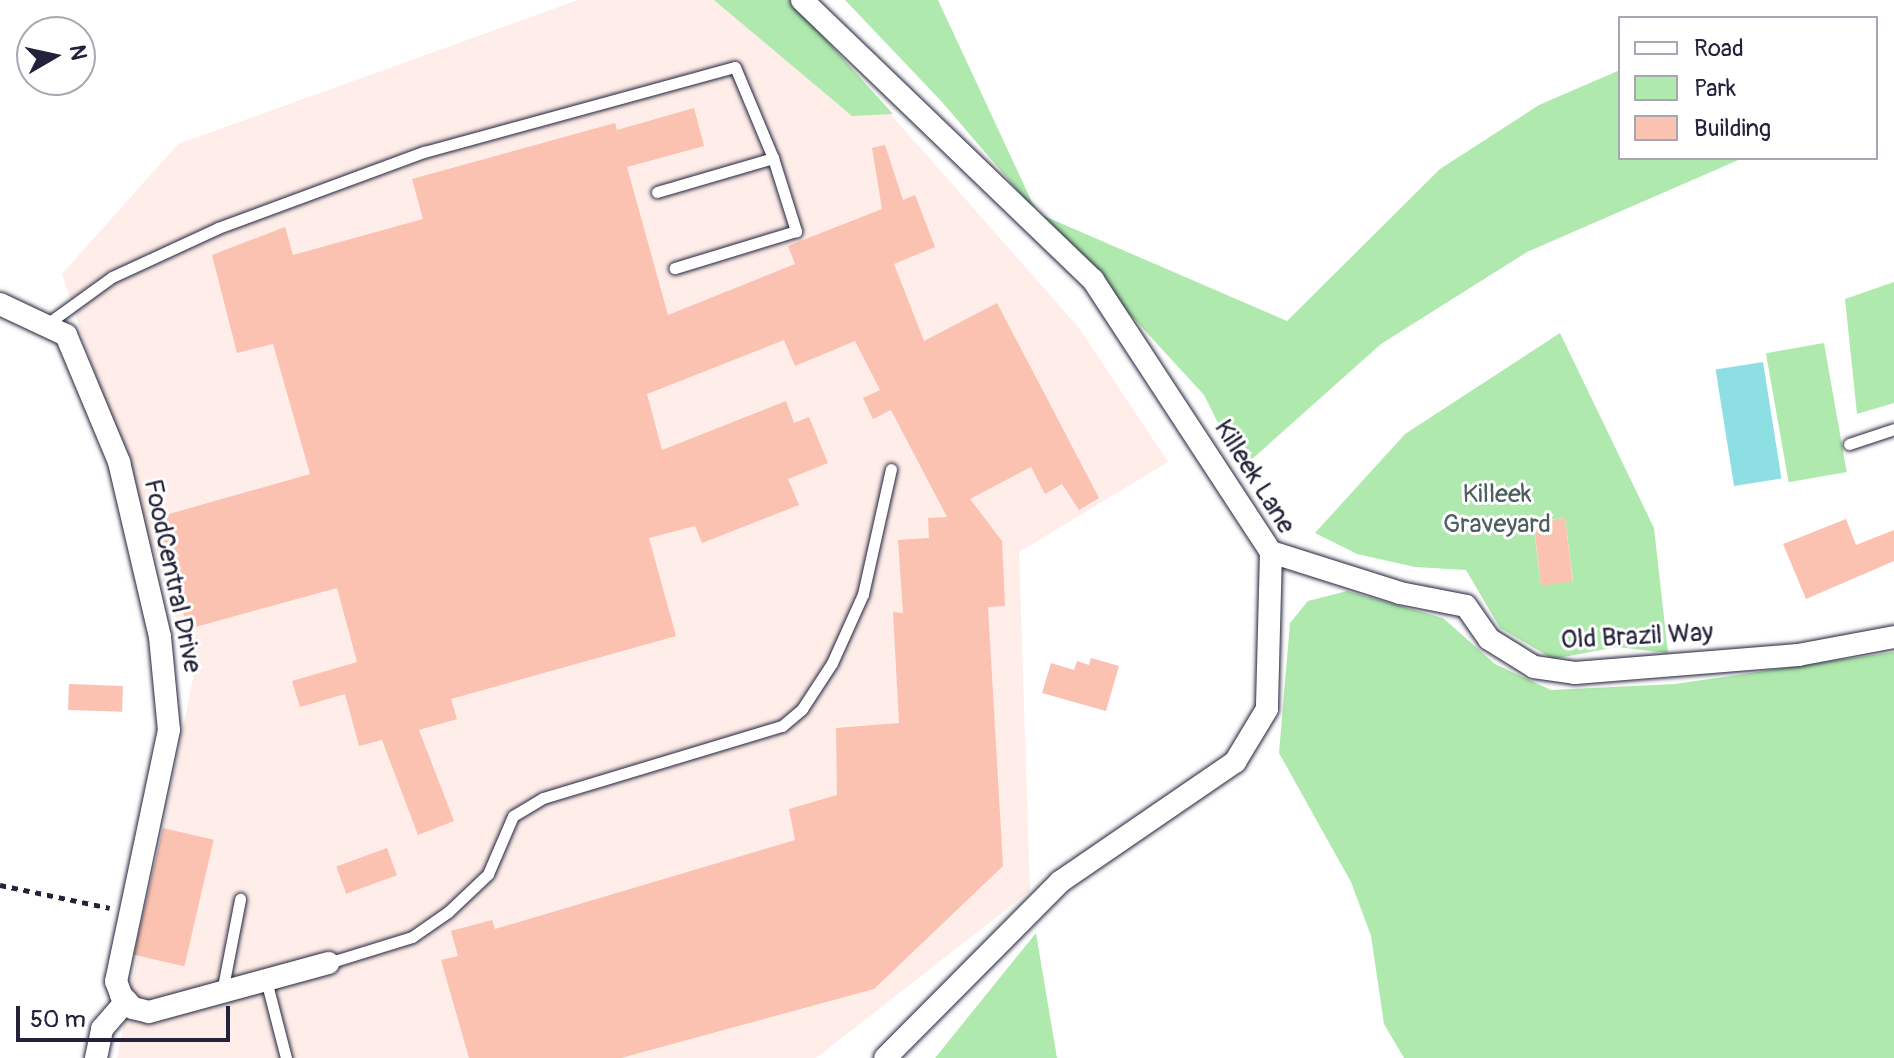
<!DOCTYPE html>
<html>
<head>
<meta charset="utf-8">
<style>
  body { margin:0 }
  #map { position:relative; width:1894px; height:1058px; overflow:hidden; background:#fff; font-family:Pangolin,sans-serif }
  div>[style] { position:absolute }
  .built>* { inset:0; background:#feede8 }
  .green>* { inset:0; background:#afe9ae; transform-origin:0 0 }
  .water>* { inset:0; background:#8ddfe4; transform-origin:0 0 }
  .building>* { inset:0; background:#fbc2b1; transform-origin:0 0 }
  .path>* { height:5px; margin-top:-2.5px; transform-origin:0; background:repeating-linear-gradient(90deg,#22223b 0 6px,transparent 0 12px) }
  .roads { filter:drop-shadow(0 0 2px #22223b) drop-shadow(0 0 2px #22223b) }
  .service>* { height:11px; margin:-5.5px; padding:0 5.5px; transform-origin:5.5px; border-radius:5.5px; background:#fff }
  .minor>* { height:22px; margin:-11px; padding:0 11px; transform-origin:11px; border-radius:11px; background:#fff }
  span { translate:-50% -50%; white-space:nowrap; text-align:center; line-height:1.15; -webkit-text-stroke:6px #fff; paint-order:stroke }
  .street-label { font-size:26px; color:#22223b }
  .park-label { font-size:26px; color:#4c5e5e }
  .legend { position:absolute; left:1618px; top:16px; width:260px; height:144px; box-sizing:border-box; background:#fff; border:2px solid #a7a7b1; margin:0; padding:10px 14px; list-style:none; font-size:24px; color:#22223b }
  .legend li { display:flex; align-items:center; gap:16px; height:40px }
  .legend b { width:40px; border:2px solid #a7a7b1 }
  .north { position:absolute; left:16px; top:16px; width:80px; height:80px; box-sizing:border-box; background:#fff; border:2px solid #a7a7b1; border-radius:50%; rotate:81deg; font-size:22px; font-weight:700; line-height:32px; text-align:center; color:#22223b }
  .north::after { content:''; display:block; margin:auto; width:28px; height:36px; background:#22223b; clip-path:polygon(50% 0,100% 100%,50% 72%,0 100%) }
  .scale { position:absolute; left:16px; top:1006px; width:214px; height:36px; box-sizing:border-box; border:4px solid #22223b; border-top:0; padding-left:10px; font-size:24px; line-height:28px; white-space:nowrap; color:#22223b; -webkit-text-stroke:6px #fff; paint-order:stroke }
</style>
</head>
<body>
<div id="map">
  <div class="built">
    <div style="clip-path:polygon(578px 0,790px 0,1079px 328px,1168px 462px,1019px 552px,1030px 891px,816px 1058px,117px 1058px,194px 673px,62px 274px,178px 144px)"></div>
  </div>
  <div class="green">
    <div style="clip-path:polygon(714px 0,790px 0,893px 114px,852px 116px)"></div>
    <div style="clip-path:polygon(845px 0,938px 0,1037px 213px,1287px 321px,1440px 169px,1539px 105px,1620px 70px,1620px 158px,1743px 158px,1527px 252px,1381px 344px,1241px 469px,1204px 395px,1037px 213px,942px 102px)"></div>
    <div style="clip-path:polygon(1894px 282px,1894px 403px,1857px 414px,1845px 299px)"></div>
    <div style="clip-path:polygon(evenodd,1560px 333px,1654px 528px,1668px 653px,1617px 647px,1553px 659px,1500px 628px,1466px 570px,1415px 567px,1357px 554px,1315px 533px,1405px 434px,1560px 333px,1565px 518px,1573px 581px,1541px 585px,1533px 522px,1565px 518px)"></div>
    <div style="left:1824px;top:343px;width:131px;height:59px;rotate:80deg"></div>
    <div style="clip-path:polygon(1347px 591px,1443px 618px,1495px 664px,1551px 690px,1675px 684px,1894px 652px,1894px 1058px,1404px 1058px,1384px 1024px,1371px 936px,1351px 882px,1279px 753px,1290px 623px,1308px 601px)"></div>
    <div style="clip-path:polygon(1036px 933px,1057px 1058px,935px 1058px)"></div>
  </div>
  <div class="water">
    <div style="left:1763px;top:362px;width:118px;height:48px;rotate:81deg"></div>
  </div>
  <div class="building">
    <div style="clip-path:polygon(694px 108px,704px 146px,627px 167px,668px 315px,795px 264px,788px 246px,882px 209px,872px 148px,885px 145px,903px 200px,915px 195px,935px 247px,894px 264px,924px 341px,997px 303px,1099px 498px,1079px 510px,1062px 484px,1045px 494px,1031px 467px,970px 499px,1002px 541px,1005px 606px,988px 607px,1003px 866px,874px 989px,621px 1058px,469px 1058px,441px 960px,458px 956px,451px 931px,492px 920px,495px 929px,795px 840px,789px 809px,837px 795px,836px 728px,899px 723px,893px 612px,903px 613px,898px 540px,929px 538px,928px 518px,947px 517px,891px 410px,873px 419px,863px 398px,880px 390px,855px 341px,795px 366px,784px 340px,647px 394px,662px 450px,786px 401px,794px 423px,809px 417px,828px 463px,788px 479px,799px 505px,702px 543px,695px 526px,649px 538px,676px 636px,451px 699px,457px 719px,419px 730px,454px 821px,418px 835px,382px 740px,359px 746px,345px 694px,300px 707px,292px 681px,357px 662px,337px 588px,188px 629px,155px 518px,310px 474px,273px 344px,237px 353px,212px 255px,285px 227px,293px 255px,423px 219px,412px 179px,615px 123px,617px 130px)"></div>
    <div style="left:1565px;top:518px;width:64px;height:32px;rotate:83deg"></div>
    <div style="clip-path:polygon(1846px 519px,1856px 545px,1894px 530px,1894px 561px,1806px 599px,1783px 544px)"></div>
    <div style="clip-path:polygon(1091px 658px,1119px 666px,1106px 711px,1042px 693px,1051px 663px,1074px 670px,1077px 661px,1089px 665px)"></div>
    <div style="left:69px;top:684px;width:54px;height:26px;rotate:2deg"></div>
    <div style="left:163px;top:828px;width:52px;height:130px;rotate:13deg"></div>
    <div style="left:387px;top:848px;width:29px;height:54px;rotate:70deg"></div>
  </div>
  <div class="path">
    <div style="left:0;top:885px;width:112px;rotate:11.8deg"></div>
  </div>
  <div class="roads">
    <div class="service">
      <div style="left:657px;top:192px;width:121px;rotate:-16.3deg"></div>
      <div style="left:47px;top:324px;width:80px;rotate:-35.9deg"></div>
      <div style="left:112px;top:277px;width:117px;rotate:-24.8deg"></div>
      <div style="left:218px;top:228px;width:220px;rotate:-20.3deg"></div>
      <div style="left:424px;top:152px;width:322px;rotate:-15.3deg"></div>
      <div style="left:735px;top:67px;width:99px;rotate:67.3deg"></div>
      <div style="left:773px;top:158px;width:77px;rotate:72.5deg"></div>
      <div style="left:796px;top:231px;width:127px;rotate:163deg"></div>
      <div style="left:1849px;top:444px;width:47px;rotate:-18.4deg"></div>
      <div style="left:328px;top:963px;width:88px;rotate:-17.2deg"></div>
      <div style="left:412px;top:937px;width:44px;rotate:-34.8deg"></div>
      <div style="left:448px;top:912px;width:55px;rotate:-43.5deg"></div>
      <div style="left:488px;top:874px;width:63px;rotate:-66.7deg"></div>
      <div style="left:513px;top:816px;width:35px;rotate:-31deg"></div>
      <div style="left:543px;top:798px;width:250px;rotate:-16.8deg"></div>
      <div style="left:782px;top:726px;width:26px;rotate:-40deg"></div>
      <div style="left:802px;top:709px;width:55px;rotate:-56.9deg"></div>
      <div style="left:832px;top:663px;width:76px;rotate:-65.8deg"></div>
      <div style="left:863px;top:594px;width:128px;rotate:-77.4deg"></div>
      <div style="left:266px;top:980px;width:81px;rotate:75.6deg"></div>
      <div style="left:222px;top:992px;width:95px;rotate:-79deg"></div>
    </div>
    <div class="minor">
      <div style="left:802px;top:0;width:404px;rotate:43.9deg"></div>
      <div style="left:1093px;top:280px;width:325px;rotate:56.8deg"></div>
      <div style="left:1271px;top:552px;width:157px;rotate:91.5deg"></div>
      <div style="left:1267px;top:709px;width:62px;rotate:121.1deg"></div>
      <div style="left:1235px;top:762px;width:212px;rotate:145.6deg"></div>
      <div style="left:1060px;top:882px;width:248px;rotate:134.8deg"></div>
      <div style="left:0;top:304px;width:73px;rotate:25.2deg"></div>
      <div style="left:66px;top:335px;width:138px;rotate:67.3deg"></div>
      <div style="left:119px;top:462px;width:180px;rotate:76.8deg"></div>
      <div style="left:160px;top:637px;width:93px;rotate:84.5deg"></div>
      <div style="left:169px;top:730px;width:257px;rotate:101.9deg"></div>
      <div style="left:116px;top:981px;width:15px;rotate:70deg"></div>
      <div style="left:121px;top:995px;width:18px;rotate:47deg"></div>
      <div style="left:133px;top:1008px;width:16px;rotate:14deg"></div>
      <div style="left:149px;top:1012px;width:186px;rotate:-15.3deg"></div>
      <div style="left:1271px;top:552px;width:135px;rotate:17.6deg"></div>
      <div style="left:1400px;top:593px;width:67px;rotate:11.1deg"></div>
      <div style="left:1466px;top:606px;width:40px;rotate:55.1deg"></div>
      <div style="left:1489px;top:639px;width:53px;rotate:31.9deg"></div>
      <div style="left:1534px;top:667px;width:41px;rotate:8.3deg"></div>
      <div style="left:1575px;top:673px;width:224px;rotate:-4.6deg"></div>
      <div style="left:1798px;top:655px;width:98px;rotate:-10.6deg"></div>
      <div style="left:96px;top:1058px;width:30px;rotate:-78deg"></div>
      <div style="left:102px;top:1029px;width:37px;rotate:-49deg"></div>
    </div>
  </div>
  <div class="street-label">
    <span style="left:1254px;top:477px;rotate:58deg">Killeek Lane</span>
    <span style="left:172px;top:576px;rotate:78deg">FoodCentral Drive</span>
    <span style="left:1637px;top:637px;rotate:-3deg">Old Brazil Way</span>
  </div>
  <div class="park-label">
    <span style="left:1497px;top:510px">Killeek<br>Graveyard</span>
  </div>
  <ul class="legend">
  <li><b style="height:10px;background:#fff"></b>Road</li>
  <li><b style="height:22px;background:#afe9ae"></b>Park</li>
  <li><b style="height:22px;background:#fbc2b1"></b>Building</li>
  </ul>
  <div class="north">N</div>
  <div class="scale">50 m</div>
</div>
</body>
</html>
